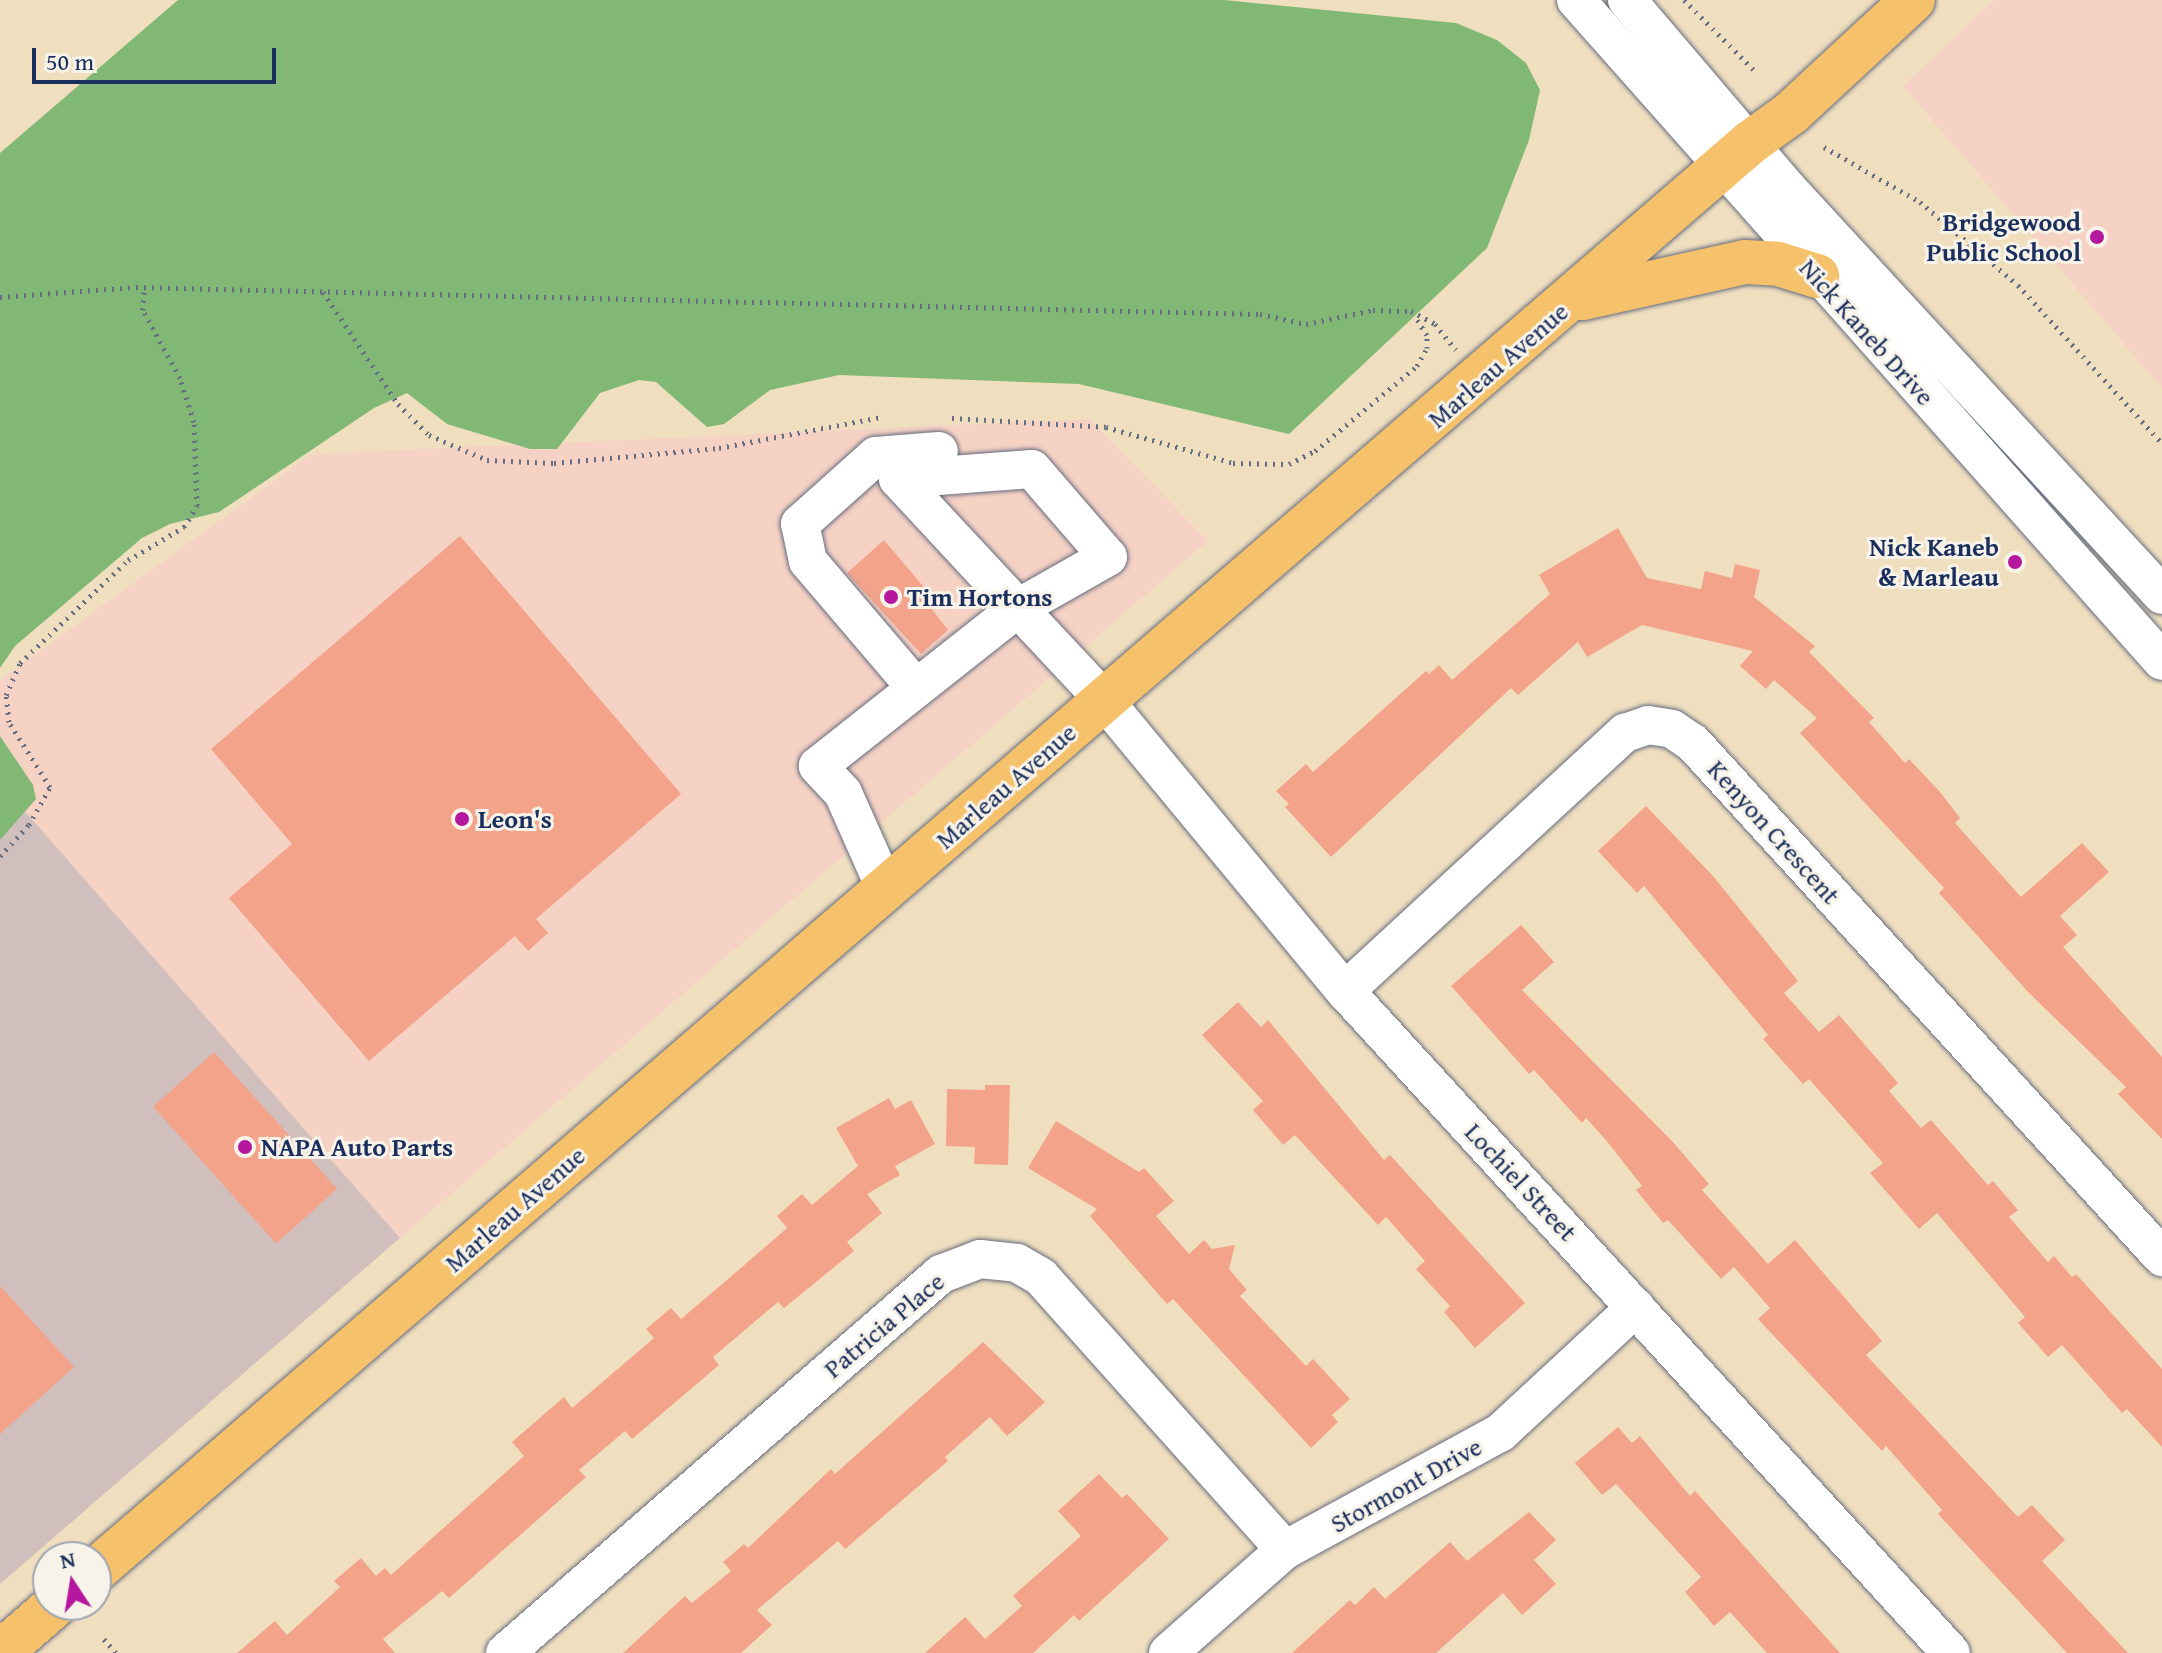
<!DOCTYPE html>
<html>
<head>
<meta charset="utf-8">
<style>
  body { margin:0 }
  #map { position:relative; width:2162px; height:1653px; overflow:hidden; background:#f0dfbf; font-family:"Gentium Book Plus",serif }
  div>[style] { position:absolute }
  .built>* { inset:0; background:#f6d2c4 }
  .industrial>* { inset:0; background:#d1bfbe }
  .forest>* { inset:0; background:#81b875 }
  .building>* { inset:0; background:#f3a38a; transform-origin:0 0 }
  .path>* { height:5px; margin-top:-2.5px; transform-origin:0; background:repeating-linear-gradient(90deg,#666d80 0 2px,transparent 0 8px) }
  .roads { filter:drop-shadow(0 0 2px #666d80) drop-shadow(0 0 2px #666d80) }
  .minor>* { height:38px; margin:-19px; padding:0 19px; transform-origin:19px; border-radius:19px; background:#fff }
  .major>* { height:44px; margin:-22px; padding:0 22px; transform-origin:22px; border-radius:22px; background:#f5c16b }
  .dots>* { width:22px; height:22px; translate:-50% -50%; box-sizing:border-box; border:4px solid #f7f3e8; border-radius:50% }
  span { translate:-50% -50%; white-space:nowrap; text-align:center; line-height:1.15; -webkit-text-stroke:6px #f7f3e8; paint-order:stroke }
  .poi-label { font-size:26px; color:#1b2f5e; font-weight:700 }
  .right { translate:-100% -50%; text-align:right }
  .left { translate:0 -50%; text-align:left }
  .street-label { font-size:26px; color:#1b2f5e }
  .north { position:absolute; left:32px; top:1541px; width:80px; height:80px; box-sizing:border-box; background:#f7f3e8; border:2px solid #9fa5b1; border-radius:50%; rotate:348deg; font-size:22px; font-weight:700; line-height:32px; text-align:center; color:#1b2f5e }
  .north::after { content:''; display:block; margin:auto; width:28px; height:36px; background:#b5179e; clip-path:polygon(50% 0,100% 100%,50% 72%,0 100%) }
  .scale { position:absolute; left:32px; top:48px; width:244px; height:36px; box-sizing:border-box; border:4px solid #1b2f5e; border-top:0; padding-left:10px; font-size:24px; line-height:28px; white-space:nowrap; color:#1b2f5e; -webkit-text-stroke:6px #f7f3e8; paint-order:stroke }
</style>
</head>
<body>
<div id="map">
  <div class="built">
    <div style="clip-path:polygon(1994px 0,2162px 0,2162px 388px,1903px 86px)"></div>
    <div style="clip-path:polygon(1090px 419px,1208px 541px,400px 1238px,0 783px,0 680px,311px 454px)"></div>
  </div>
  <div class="industrial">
    <div style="clip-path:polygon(0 783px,400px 1238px,0 1584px)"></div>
  </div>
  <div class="forest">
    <div style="clip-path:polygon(178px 0,1224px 0,1456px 23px,1497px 40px,1526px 63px,1540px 90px,1529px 140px,1487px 248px,1289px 434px,1079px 384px,839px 375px,770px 390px,724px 424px,707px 427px,656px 382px,639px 380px,600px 393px,557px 449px,530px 449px,447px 424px,407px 393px,374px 408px,219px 512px,170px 524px,142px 538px,15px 646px,0 668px,0 153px)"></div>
    <div style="clip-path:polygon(0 736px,33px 785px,36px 799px,0 840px)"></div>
  </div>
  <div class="building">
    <div style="clip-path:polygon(1618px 528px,1647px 578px,1701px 589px,1705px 571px,1732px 578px,1735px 564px,1760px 570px,1754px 597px,1815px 646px,1809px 652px,1874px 718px,1869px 722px,1905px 763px,1909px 759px,1940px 792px,1960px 818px,1955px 823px,2021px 897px,2082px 843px,2109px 872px,2060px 916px,2077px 935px,2063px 947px,2162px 1057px,2162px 1139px,2118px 1094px,2126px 1087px,2029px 993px,1939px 893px,1944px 888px,1800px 733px,1817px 718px,1774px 680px,1766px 689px,1740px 666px,1753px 651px,1642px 625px,1587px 657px,1578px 642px,1518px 695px,1511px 688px,1331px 857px,1285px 807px,1289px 804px,1276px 791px,1306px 764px,1313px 772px,1426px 671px,1429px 674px,1439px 665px,1452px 680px,1550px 594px,1539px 575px)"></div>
    <div style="clip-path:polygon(460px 536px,681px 794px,536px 919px,548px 933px,528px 951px,515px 936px,369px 1061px,229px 898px,292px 844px,211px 749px)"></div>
    <div style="clip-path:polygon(884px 540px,928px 592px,927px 603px,948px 630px,921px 654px,847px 573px)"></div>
    <div style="clip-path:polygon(1646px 806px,1713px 876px,1798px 981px,1784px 993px,1819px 1032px,1839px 1015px,1898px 1083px,1889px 1091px,1921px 1128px,1931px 1120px,1988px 1185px,1993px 1181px,2018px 1210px,2009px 1217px,2048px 1262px,2054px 1256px,2072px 1277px,2076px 1274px,2162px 1369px,2162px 1447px,2127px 1409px,2122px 1413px,2062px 1345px,2048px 1357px,2018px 1323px,2025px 1317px,1937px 1213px,1919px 1229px,1870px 1173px,1883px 1163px,1809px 1079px,1803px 1084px,1763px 1039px,1768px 1035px,1644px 886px,1637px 893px,1598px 851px)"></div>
    <div style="clip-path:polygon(1521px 925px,1554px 962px,1522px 990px,1672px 1141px,1709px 1184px,1702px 1190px,1768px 1264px,1795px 1240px,1882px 1341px,1866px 1355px,2018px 1517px,2032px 1505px,2065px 1540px,2042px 1561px,2128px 1653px,2067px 1653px,1938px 1514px,1942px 1510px,1886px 1446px,1882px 1451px,1758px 1319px,1770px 1308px,1734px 1267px,1721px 1279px,1668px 1220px,1663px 1223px,1636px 1190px,1642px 1186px,1606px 1140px,1586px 1118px,1582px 1123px,1534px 1070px,1529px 1074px,1451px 986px)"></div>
    <div style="clip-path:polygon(1238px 1002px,1261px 1027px,1268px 1020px,1384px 1160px,1390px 1155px,1525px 1303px,1475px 1348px,1444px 1312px,1450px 1306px,1416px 1269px,1425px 1261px,1386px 1217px,1378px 1225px,1295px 1135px,1283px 1145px,1253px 1110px,1263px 1101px,1202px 1035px)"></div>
    <div style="left:214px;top:1052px;width:184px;height:82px;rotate:48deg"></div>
    <div style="clip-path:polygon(985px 1085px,1010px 1085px,1008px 1165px,974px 1164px,975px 1147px,946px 1146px,947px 1089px,985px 1090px)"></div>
    <div style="clip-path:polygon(889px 1098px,895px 1109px,911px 1100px,935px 1144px,895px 1166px,900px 1175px,867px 1194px,882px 1213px,847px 1242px,854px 1251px,784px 1308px,778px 1302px,713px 1357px,719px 1365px,632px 1439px,625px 1431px,579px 1470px,586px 1477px,449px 1598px,442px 1591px,383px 1639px,395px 1653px,237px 1653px,275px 1621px,287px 1635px,340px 1587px,334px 1581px,361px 1558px,376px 1576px,385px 1568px,391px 1575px,524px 1456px,512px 1442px,564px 1397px,572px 1408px,654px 1338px,646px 1329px,671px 1308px,681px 1319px,734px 1274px,787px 1228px,777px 1216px,802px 1194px,812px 1205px,858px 1166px,836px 1128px)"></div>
    <div style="clip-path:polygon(1056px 1121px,1139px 1172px,1144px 1168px,1174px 1201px,1156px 1216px,1189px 1254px,1204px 1240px,1212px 1249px,1235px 1245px,1229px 1269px,1247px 1290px,1240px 1296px,1306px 1366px,1313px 1359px,1350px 1399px,1332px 1415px,1338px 1422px,1311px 1448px,1173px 1299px,1167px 1304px,1090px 1216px,1097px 1209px,1028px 1168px)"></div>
    <div style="clip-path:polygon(0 1286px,74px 1367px,0 1434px)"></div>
    <div style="clip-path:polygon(983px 1342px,1045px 1402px,1007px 1436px,990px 1417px,945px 1457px,948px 1461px,845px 1549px,838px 1541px,757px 1610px,772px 1625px,741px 1653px,623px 1653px,685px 1596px,692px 1603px,731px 1571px,723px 1562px,744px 1544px,748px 1548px,831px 1469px,835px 1474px)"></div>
    <div style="clip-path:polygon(1618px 1427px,1632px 1443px,1640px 1436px,1690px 1496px,1695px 1491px,1840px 1653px,1767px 1653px,1730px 1612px,1714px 1626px,1685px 1592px,1701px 1577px,1616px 1484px,1602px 1495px,1575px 1463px)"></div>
    <div style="clip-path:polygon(1099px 1474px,1122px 1498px,1127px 1494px,1169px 1539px,1079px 1621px,1074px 1615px,1033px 1653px,925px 1653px,965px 1617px,985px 1639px,1022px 1606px,1013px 1596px,1081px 1536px,1058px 1511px)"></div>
    <div style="clip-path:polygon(1529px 1512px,1556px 1540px,1534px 1560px,1556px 1584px,1522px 1615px,1503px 1593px,1436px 1653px,1292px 1653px,1350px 1600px,1355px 1605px,1374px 1587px,1385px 1599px,1450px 1542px,1467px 1561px)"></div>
  </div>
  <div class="path">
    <div style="left:1684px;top:0;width:98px;rotate:45deg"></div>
    <div style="left:1824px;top:147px;width:111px;rotate:29.8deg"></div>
    <div style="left:1920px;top:202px;width:128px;rotate:40.3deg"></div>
    <div style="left:2018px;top:285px;width:214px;rotate:47.7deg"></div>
    <div style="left:323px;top:292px;width:135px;rotate:56.2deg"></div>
    <div style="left:398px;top:404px;width:44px;rotate:45deg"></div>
    <div style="left:429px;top:435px;width:63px;rotate:23.3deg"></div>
    <div style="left:487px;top:460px;width:67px;rotate:2.6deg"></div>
    <div style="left:554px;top:463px;width:166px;rotate:-5.2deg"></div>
    <div style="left:719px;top:448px;width:166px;rotate:-10.8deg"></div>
    <div style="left:0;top:297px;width:136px;rotate:-4.2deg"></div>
    <div style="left:136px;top:287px;width:1124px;rotate:1.38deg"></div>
    <div style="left:1260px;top:314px;width:47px;rotate:12.3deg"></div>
    <div style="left:1306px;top:324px;width:68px;rotate:-11.8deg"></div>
    <div style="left:1373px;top:310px;width:38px;rotate:2deg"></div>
    <div style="left:1411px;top:311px;width:27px;rotate:28deg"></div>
    <div style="left:1435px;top:324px;width:33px;rotate:51deg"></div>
    <div style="left:952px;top:418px;width:154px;rotate:3.3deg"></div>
    <div style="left:1106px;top:427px;width:132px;rotate:15.8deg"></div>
    <div style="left:1233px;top:463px;width:56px;rotate:1deg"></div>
    <div style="left:1289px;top:464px;width:29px;rotate:-27deg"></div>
    <div style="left:1315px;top:451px;width:133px;rotate:-39.8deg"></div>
    <div style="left:1417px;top:366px;width:21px;rotate:-61deg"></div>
    <div style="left:1427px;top:348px;width:13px;rotate:-90deg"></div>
    <div style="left:1427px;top:335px;width:24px;rotate:-123deg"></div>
    <div style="left:0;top:856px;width:42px;rotate:-46.9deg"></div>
    <div style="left:29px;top:825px;width:43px;rotate:-61.1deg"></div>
    <div style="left:50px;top:787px;width:77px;rotate:-122.2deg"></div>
    <div style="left:9px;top:722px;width:27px;rotate:-96deg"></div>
    <div style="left:6px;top:695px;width:35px;rotate:-66deg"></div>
    <div style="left:20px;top:663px;width:149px;rotate:-43.6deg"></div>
    <div style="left:128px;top:560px;width:65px;rotate:-30.5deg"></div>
    <div style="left:184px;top:527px;width:25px;rotate:-58deg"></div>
    <div style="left:197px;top:506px;width:84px;rotate:-92deg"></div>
    <div style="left:194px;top:422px;width:46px;rotate:-107.7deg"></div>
    <div style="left:180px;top:378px;width:77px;rotate:-118.6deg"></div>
    <div style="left:143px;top:310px;width:22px;rotate:-87deg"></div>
    <div style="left:104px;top:1639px;width:18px;rotate:49deg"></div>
  </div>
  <div class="roads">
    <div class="minor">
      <div style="left:1576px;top:0;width:883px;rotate:48.44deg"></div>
      <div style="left:1627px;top:0;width:247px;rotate:49.6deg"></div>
      <div style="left:1787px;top:188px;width:553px;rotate:47.34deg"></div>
      <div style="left:916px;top:688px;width:167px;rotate:-130.4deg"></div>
      <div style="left:808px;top:561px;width:38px;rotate:-102deg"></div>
      <div style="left:800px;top:524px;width:102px;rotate:-41.8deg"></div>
      <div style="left:876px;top:456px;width:63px;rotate:-4.5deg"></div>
      <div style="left:886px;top:890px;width:106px;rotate:-113.9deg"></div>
      <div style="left:843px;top:793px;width:37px;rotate:-133deg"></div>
      <div style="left:818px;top:766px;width:255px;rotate:-38.3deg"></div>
      <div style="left:1018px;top:608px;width:176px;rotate:-132.9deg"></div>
      <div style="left:898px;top:479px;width:134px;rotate:-4.3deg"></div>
      <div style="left:1032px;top:469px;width:116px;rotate:49.2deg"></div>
      <div style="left:1108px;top:557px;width:103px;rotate:150.5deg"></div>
      <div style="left:1018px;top:608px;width:126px;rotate:46.9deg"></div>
      <div style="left:1104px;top:700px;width:378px;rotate:50.4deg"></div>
      <div style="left:1345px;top:991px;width:897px;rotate:47.53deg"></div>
      <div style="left:1345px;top:991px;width:381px;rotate:-42.7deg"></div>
      <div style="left:1625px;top:733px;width:24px;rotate:-19deg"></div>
      <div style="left:1648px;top:725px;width:24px;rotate:9deg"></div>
      <div style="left:1672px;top:729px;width:25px;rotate:34deg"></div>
      <div style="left:1693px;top:743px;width:696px;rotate:47.62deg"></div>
      <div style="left:505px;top:1653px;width:578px;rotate:-41deg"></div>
      <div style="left:941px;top:1274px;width:42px;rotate:-21deg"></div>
      <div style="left:980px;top:1259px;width:37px;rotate:6deg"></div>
      <div style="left:1017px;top:1263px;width:28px;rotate:30deg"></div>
      <div style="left:1041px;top:1277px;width:366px;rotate:48.2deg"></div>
      <div style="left:1168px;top:1653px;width:156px;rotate:-41.4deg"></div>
      <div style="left:1285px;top:1550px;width:245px;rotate:-28.6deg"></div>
      <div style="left:1500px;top:1433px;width:185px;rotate:-42.8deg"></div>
    </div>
    <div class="major">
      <div style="left:1583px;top:298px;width:166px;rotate:-12.5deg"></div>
      <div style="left:1745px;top:262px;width:33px;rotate:3deg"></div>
      <div style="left:1778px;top:264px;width:41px;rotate:17.1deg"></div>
      <div style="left:96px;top:1570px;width:2186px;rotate:-40.79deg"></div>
      <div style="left:1751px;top:142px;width:49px;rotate:-35.9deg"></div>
      <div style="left:1791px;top:113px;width:166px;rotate:-42.8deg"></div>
      <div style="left:0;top:1653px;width:73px;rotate:-41.1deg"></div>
    </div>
  </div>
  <div class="dots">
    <div style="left:2097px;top:237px;background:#b5179e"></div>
    <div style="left:2015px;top:562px;background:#b5179e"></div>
    <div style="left:891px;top:597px;background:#b5179e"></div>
    <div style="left:462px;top:819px;background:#b5179e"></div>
    <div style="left:245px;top:1147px;background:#b5179e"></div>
  </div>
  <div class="poi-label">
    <span class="right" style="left:2081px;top:237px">Bridgewood<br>Public School</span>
    <span class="right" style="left:1999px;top:562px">Nick Kaneb<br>&amp; Marleau</span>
    <span class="left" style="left:907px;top:597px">Tim Hortons</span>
    <span class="left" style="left:478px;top:819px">Leon's</span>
    <span class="left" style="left:261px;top:1147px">NAPA Auto Parts</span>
  </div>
  <div class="street-label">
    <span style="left:1867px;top:332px;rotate:48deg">Nick Kaneb Drive</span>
    <span style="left:1498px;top:365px;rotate:-41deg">Marleau Avenue</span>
    <span style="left:1006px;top:786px;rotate:-41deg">Marleau Avenue</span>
    <span style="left:1774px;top:832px;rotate:48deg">Kenyon Crescent</span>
    <span style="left:1521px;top:1182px;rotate:47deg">Lochiel Street</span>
    <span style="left:515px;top:1209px;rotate:-41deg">Marleau Avenue</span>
    <span style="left:884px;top:1325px;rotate:-40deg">Patricia Place</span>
    <span style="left:1406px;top:1485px;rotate:-29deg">Stormont Drive</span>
  </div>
  <div class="north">N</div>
  <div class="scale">50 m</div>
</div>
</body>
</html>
